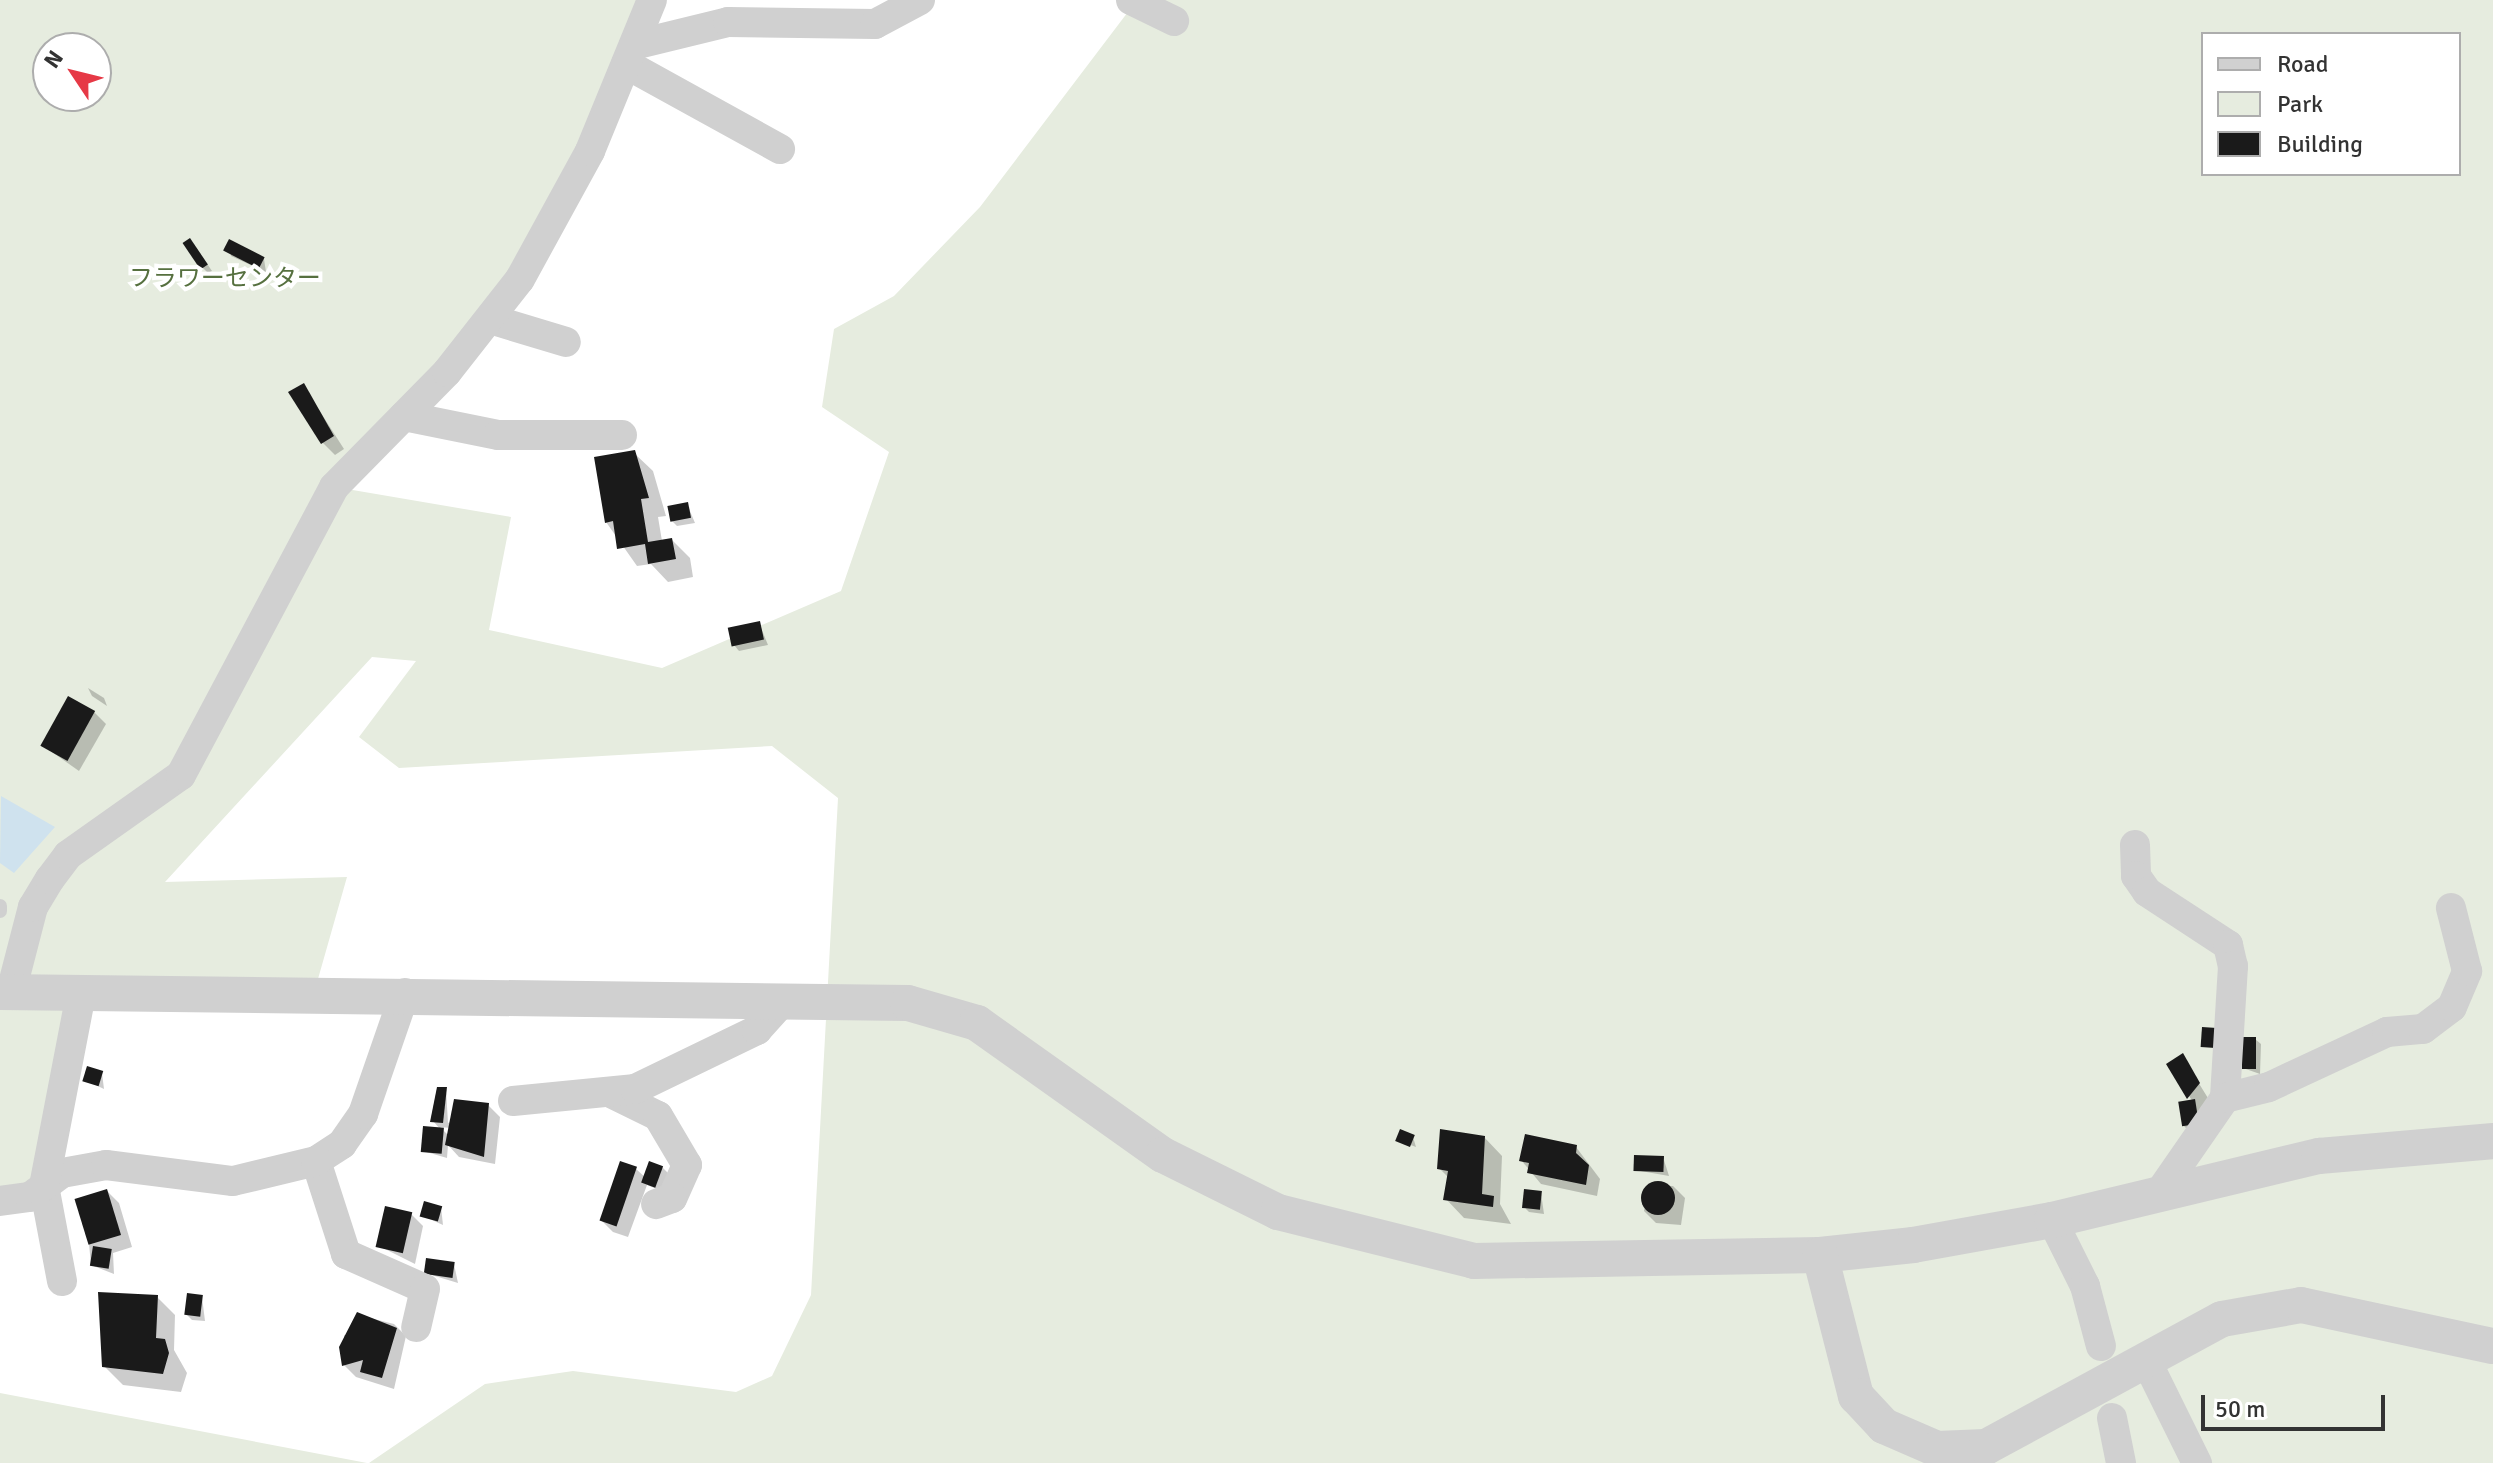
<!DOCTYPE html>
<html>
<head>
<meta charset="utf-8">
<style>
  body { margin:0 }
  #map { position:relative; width:2493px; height:1463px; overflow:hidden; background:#fff; font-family:Signika,"Noto Sans JP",sans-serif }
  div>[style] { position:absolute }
  .green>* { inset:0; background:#e6ecdf }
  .water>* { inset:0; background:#cfe2ee }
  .shadow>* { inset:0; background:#0003 }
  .building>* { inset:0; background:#1a1a1a; transform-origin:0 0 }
  .round { border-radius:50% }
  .service>* { height:14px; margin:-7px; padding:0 7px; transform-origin:7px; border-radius:7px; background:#d0d0d0 }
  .minor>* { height:30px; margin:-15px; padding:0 15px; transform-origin:15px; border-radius:15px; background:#d0d0d0 }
  .tertiary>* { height:36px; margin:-18px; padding:0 18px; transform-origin:18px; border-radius:18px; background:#d0d0d0 }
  span { translate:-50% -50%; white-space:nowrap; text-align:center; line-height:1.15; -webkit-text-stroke:8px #fff; paint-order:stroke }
  .park-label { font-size:24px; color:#56703f }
  .legend { position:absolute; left:2201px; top:32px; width:260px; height:144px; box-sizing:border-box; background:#fff; border:2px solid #adadad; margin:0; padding:10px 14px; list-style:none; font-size:24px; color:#333 }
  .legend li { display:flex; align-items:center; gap:16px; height:40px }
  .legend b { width:40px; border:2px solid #adadad }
  .north { position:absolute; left:32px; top:32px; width:80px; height:80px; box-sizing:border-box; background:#fff; border:2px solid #adadad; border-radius:50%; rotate:305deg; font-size:22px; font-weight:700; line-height:32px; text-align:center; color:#333 }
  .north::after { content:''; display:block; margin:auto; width:28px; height:36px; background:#e63946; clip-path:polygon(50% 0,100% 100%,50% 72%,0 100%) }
  .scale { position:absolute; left:2201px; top:1395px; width:184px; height:36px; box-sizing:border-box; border:4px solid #333; border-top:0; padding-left:10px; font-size:24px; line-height:28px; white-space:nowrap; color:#333; -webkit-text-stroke:6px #fff; paint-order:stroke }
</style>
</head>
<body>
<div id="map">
  <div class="green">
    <div style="clip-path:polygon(evenodd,0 0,652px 0,560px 214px,335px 487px,511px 517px,489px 630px,662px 668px,841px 591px,889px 452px,822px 407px,834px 329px,894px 296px,980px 207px,1137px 0,2493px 0,2493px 1463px,369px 1463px,485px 1384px,573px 1371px,736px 1392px,772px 1376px,811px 1295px,838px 798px,772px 746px,399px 768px,359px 737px,416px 661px,372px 657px,165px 882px,347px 877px,314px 993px,81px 994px,44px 1186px,0 1194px,0 0,2203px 34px,2459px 34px,2459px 174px,2203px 174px,2203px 34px,0 0,48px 48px,96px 48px,96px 96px,48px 96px,48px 48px)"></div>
    <div style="clip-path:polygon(0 1393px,367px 1463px,0 1463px)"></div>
  </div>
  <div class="water">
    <div style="clip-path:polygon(1px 796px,55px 827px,14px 873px,0 863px)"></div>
  </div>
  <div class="shadow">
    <div style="clip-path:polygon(229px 242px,264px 259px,266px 272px,231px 256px)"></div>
    <div style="clip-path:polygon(195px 246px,212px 271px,208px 273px,203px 268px)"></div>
    <div style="clip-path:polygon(303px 385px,344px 449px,335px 455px,323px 443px)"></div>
    <div style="clip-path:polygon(634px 453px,653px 471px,666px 516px,658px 517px,662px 541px,672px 540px,690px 558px,693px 577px,668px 582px,651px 564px,637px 566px,606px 522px)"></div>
    <div style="clip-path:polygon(687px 504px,695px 523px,677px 526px,672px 521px)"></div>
    <div style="clip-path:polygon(759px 623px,768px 645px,739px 651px,734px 645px)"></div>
    <div style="clip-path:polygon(88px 688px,104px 698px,107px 706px,92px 696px)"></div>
    <div style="clip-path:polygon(94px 712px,106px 724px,79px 771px,42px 745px)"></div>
    <div style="clip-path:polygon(2255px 1039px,2261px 1044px,2260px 1074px,2243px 1068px)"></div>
    <div style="clip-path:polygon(2182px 1056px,2211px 1103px,2189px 1131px,2184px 1126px,2193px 1102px,2168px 1064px)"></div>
    <div style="clip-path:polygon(102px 1073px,104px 1089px,85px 1080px)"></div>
    <div style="clip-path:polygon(evenodd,446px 1089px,448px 1123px,488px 1105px,500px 1117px,495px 1164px,459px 1157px,448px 1145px,447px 1158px,423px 1151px,441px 1130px,433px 1121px,446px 1089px,440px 1127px,451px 1128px,449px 1136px,440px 1127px)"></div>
    <div style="clip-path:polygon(1413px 1137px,1416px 1147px,1397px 1140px)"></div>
    <div style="clip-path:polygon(1484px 1137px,1502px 1156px,1500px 1204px,1511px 1224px,1464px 1218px,1446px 1199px,1449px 1178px,1439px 1168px)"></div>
    <div style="clip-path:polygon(1576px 1147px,1600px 1179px,1597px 1196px,1541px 1184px,1521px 1160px)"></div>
    <div style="clip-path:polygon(1663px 1157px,1669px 1176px,1635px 1170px)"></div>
    <div style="clip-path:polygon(662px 1167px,668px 1173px,662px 1191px,647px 1185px,628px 1237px,613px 1232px,601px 1220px,636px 1169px,646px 1178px)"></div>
    <div style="clip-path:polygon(1648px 1185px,1673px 1186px,1685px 1198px,1681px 1225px,1656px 1223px,1644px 1211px)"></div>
    <div style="clip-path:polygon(107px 1191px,119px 1203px,132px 1247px,113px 1253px,114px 1274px,91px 1265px,89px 1244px)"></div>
    <div style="clip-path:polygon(1541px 1193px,1544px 1214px,1529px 1212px,1524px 1207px)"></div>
    <div style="clip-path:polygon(441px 1207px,443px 1225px,423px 1216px)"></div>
    <div style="clip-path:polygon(411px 1214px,423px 1226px,415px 1264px,379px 1246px)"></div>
    <div style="clip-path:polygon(454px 1264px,458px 1283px,425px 1273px)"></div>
    <div style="clip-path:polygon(157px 1297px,175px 1315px,174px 1350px,187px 1373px,181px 1392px,123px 1385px,104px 1366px)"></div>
    <div style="clip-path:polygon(202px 1297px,205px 1321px,192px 1320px,186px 1314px)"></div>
    <div style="clip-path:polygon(358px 1315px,394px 1324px,406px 1336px,394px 1389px,356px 1377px,344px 1365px,344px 1335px,352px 1338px)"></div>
  </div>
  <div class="building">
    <div style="left:190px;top:238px;width:32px;height:9px;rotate:56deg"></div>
    <div style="left:229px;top:239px;width:40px;height:13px;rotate:27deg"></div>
    <div style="clip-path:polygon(304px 383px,334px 436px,321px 444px,288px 392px)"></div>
    <div style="clip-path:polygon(635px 450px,649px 498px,641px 499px,648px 542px,672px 538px,676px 559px,648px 564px,645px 544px,617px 549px,613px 521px,605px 523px,594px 457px)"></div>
    <div style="left:688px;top:502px;width:16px;height:21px;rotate:79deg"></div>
    <div style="left:760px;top:621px;width:19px;height:33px;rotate:78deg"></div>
    <div style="left:68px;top:696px;width:31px;height:57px;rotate:29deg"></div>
    <div style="left:2202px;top:1027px;width:15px;height:20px;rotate:4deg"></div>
    <div style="left:2242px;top:1037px;width:14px;height:32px"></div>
    <div style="clip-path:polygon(2183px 1053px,2200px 1083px,2187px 1099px,2166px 1064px)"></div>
    <div style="left:87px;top:1066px;width:17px;height:16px;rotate:17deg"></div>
    <div style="clip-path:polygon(437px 1087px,447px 1087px,443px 1123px,430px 1122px)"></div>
    <div style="clip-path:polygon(454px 1099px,489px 1103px,484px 1157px,445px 1145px)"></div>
    <div style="left:2195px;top:1099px;width:25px;height:17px;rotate:81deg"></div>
    <div style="left:423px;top:1126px;width:21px;height:26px;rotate:5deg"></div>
    <div style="left:1400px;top:1129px;width:16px;height:13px;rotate:22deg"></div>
    <div style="clip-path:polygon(1440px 1129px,1485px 1136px,1482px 1194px,1494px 1196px,1493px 1207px,1443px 1200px,1448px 1171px,1437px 1169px)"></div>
    <div style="clip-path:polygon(1525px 1134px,1577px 1145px,1576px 1153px,1589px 1165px,1586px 1185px,1527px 1173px,1529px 1163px,1519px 1161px)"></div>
    <div style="left:1634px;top:1155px;width:30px;height:16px;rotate:2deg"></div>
    <div style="left:620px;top:1161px;width:18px;height:63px;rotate:19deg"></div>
    <div style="left:649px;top:1161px;width:15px;height:23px;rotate:20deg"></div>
    <div class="round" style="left:1641px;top:1181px;width:34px;height:34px"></div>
    <div style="left:107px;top:1189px;width:48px;height:34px;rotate:73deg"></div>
    <div style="left:1524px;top:1189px;width:18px;height:19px;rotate:6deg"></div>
    <div style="left:424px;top:1201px;width:19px;height:16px;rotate:16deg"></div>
    <div style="left:385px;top:1206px;width:28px;height:42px;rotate:13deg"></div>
    <div style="left:93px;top:1246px;width:19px;height:20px;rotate:9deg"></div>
    <div style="left:426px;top:1258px;width:29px;height:16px;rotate:8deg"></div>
    <div style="clip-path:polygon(98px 1292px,158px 1295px,156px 1338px,165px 1339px,169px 1353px,163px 1374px,102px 1367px)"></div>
    <div style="left:187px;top:1293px;width:16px;height:22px;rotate:7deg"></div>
    <div style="clip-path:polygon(357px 1312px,397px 1328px,382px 1378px,360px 1372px,363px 1360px,342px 1366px,339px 1347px)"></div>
  </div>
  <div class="service">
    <div style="left:0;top:906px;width:5px;rotate:90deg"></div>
  </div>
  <div class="minor">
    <div style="left:1131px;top:0;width:48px;rotate:26deg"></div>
    <div style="left:634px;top:45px;width:97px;rotate:-13.7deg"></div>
    <div style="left:728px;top:22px;width:147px;rotate:0.8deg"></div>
    <div style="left:875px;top:24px;width:51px;rotate:-28.1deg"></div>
    <div style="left:626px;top:64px;width:176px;rotate:28.9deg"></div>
    <div style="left:493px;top:320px;width:76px;rotate:16.8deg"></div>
    <div style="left:404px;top:416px;width:96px;rotate:11.4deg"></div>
    <div style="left:498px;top:435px;width:124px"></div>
    <div style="left:2135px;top:845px;width:31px;rotate:88deg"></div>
    <div style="left:2136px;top:876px;width:19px;rotate:55deg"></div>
    <div style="left:2147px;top:892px;width:97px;rotate:33.2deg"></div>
    <div style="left:2228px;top:945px;width:22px;rotate:77deg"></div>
    <div style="left:2233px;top:966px;width:132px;rotate:93.5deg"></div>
    <div style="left:2225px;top:1098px;width:114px;rotate:124.7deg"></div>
    <div style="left:11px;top:992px;width:88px;rotate:-75.5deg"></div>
    <div style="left:33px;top:907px;width:33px;rotate:-59deg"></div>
    <div style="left:50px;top:879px;width:30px;rotate:-53deg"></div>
    <div style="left:68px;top:855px;width:138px;rotate:-35.3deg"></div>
    <div style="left:181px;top:775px;width:326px;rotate:-62deg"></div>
    <div style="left:334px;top:487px;width:161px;rotate:-45.5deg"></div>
    <div style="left:447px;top:372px;width:118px;rotate:-51.9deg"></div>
    <div style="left:520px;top:279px;width:146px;rotate:-61.3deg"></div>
    <div style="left:590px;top:151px;width:163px;rotate:-67.7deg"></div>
    <div style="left:613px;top:1094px;width:50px;rotate:26.1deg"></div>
    <div style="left:658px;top:1116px;width:57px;rotate:59.4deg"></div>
    <div style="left:687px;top:1165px;width:36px;rotate:114deg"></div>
    <div style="left:672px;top:1198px;width:17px;rotate:159deg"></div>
    <div style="left:2225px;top:1098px;width:45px;rotate:-14deg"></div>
    <div style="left:2269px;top:1087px;width:130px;rotate:-25deg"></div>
    <div style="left:2387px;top:1032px;width:36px;rotate:-5deg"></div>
    <div style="left:2423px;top:1029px;width:36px;rotate:-37deg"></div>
    <div style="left:2452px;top:1007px;width:39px;rotate:-67deg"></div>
    <div style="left:2467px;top:971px;width:65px;rotate:-104.3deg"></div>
    <div style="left:513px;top:1101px;width:123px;rotate:-5.6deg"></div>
    <div style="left:635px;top:1089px;width:136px;rotate:-25.8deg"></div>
    <div style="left:757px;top:1030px;width:40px;rotate:-48deg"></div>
    <div style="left:316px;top:1161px;width:98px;rotate:72.1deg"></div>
    <div style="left:346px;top:1254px;width:86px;rotate:23.9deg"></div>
    <div style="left:425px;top:1289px;width:39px;rotate:103deg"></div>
    <div style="left:0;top:1201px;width:30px;rotate:-8deg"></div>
    <div style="left:30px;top:1197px;width:40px;rotate:-37deg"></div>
    <div style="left:62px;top:1173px;width:45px;rotate:-10.3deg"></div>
    <div style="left:106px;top:1165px;width:128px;rotate:7.2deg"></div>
    <div style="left:233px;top:1181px;width:85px;rotate:-13.5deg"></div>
    <div style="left:316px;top:1161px;width:31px;rotate:-33deg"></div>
    <div style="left:342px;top:1144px;width:37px;rotate:-55deg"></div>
    <div style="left:363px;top:1114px;width:128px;rotate:-70.9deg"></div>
    <div style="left:2052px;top:1220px;width:74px;rotate:63.4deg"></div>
    <div style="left:2085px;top:1286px;width:62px;rotate:75.1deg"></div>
    <div style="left:62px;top:1281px;width:97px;rotate:-100.7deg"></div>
    <div style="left:44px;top:1186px;width:196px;rotate:-79.1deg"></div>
    <div style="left:2147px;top:1362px;width:113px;rotate:63.7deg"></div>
    <div style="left:2112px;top:1418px;width:46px;rotate:78.7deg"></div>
  </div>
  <div class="tertiary">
    <div style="left:0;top:992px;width:908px;rotate:0.69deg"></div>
    <div style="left:908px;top:1003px;width:72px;rotate:16.2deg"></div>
    <div style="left:977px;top:1023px;width:228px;rotate:35.4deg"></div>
    <div style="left:1163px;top:1155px;width:128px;rotate:26.4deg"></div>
    <div style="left:1278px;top:1212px;width:202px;rotate:14deg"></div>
    <div style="left:1474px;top:1261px;width:346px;rotate:-1deg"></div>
    <div style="left:1820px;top:1255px;width:94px;rotate:-6.1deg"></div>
    <div style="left:1913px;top:1245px;width:141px;rotate:-10.2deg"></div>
    <div style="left:2052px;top:1220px;width:275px;rotate:-13.5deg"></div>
    <div style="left:2319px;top:1156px;width:175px;rotate:-4.9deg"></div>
    <div style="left:1820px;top:1255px;width:146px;rotate:75.7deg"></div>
    <div style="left:1856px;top:1396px;width:41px;rotate:47deg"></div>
    <div style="left:1884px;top:1426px;width:58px;rotate:23.5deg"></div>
    <div style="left:1937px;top:1449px;width:49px;rotate:-2.3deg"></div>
    <div style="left:1986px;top:1447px;width:268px;rotate:-28.5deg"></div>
    <div style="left:2222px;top:1319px;width:80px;rotate:-10deg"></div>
    <div style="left:2301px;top:1305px;width:196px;rotate:12.1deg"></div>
  </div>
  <div class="park-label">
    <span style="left:225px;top:279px">フラワーセンター</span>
  </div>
  <ul class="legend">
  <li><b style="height:10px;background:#d0d0d0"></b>Road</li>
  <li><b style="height:22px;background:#e6ecdf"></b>Park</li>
  <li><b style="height:22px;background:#1a1a1a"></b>Building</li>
  </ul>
  <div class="north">N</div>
  <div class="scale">50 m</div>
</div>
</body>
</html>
